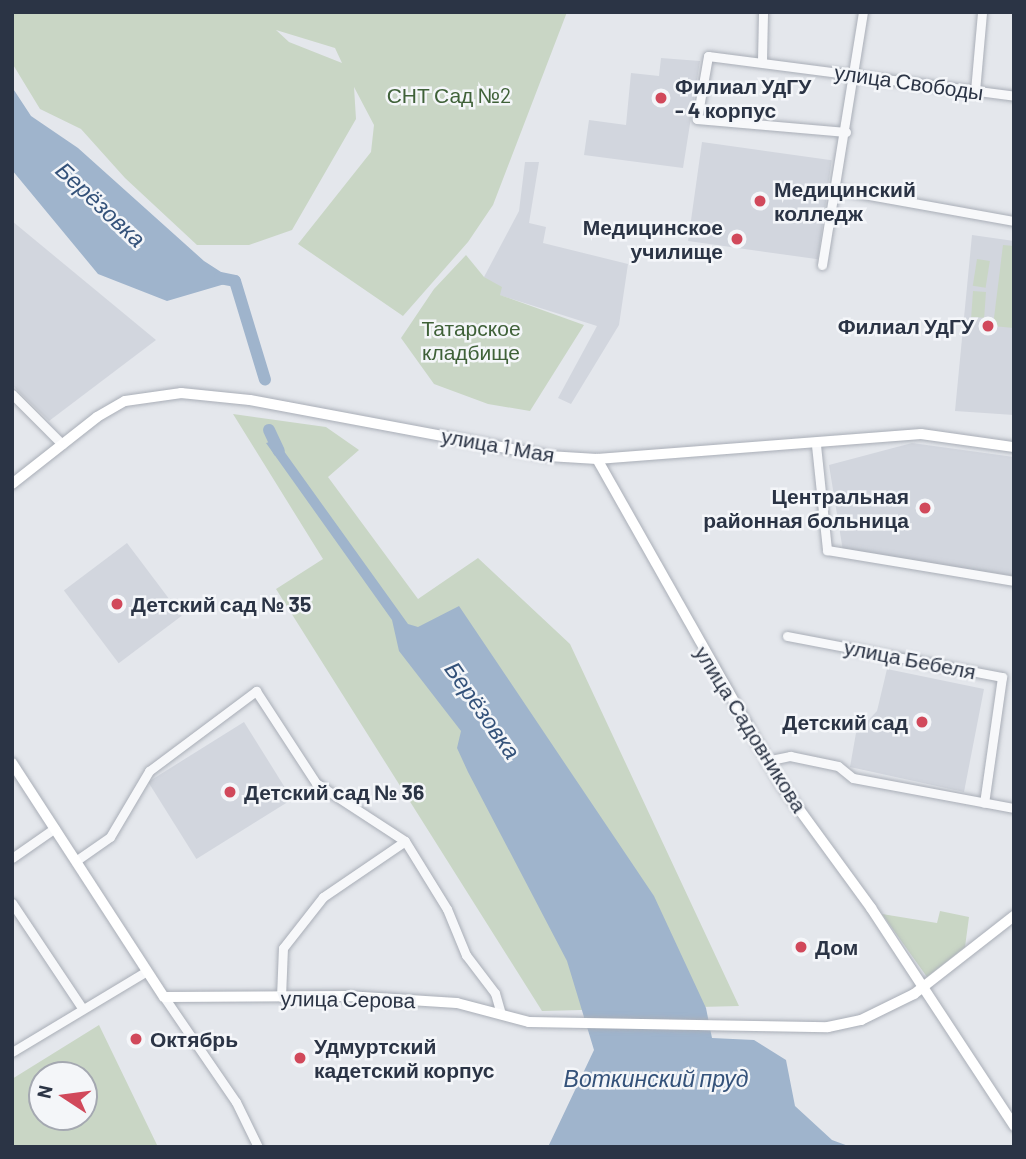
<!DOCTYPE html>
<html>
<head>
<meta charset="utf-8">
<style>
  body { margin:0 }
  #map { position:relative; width:1026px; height:1159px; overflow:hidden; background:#e4e7ec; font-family:Barlow,sans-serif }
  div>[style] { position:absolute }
  .built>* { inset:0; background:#d2d6de; transform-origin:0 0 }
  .green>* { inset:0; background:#c9d6c5; transform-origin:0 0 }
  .water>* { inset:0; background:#9fb4cc }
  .river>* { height:12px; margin:-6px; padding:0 6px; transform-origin:6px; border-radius:6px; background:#9fb4cc }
  .roads { filter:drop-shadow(0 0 2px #a9aeb7) drop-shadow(0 0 2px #a9aeb7) }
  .minor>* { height:9px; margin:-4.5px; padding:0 4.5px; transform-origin:4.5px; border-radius:4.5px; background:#f7f8fa }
  .major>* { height:10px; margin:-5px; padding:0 5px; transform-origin:5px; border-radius:5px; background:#fff }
  .dots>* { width:19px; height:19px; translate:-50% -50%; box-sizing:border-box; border:4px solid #f4f6f9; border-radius:50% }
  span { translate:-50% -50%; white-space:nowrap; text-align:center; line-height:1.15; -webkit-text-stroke:5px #f4f6f9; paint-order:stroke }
  .street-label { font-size:21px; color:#2b3445 }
  .poi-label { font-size:21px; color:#2b3445; font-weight:700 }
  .left { translate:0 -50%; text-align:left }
  .right { translate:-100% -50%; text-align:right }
  .park-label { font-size:21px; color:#3f6138 }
  .water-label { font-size:23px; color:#34527a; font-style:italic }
  .frame { position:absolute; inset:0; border:14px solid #2b3445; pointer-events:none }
  .north { position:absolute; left:28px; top:1061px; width:70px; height:70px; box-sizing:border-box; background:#f4f6f9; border:2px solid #a4a8b1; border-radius:50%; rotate:283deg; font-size:19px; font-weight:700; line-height:28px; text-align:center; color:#2b3445 }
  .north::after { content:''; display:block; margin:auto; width:24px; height:32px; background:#d1495b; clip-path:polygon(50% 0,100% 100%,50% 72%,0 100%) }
</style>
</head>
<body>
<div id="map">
  <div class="built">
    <div style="clip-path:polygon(661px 58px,700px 61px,683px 168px,584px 155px,589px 120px,626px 125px,631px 73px,659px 76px)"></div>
    <div style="left:702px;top:142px;width:131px;height:100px;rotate:8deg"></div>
    <div style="clip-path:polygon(525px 162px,539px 162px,529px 223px,546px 227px,543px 243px,628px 264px,619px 325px,571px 404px,558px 398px,597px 326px,499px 295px,484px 277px,519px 211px)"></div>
    <div style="clip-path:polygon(12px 221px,156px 340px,49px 421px,12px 385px)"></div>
    <div style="clip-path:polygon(972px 235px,1014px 241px,1014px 415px,955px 411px)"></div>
    <div style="clip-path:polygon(912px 443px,1014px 457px,1014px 576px,843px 551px,829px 465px)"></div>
    <div style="left:127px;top:543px;width:91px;height:79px;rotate:53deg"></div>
    <div style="clip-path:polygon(887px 669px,984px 689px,964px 792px,850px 767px,856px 733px,877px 711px)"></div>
    <div style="left:244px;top:722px;width:91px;height:113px;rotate:58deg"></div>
  </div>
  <div class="green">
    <div style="clip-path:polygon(evenodd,12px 12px,567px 12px,493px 205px,468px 242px,403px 316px,298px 244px,371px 152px,374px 125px,354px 87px,356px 119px,292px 230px,249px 245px,197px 245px,125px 178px,81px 129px,40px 109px,12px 63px,12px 12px,276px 30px,335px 48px,342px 63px,289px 42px,276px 30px)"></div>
    <div style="clip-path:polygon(1003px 245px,1014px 246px,1014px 328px,993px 326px)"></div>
    <div style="clip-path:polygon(466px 255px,484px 277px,502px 287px,500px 295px,584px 325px,530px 411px,488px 404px,434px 384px,401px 338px,434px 289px)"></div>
    <div style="left:977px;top:259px;width:13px;height:27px;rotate:9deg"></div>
    <div style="left:973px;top:291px;width:13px;height:26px;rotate:4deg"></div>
    <div style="clip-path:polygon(233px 414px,326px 427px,359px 450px,328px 477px,418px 599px,478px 558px,570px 644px,739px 1006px,542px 1011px,276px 589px,323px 559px)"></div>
    <div style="clip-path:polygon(940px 911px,969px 917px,965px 947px,927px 977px,882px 914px,937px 923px)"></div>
    <div style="clip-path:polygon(evenodd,99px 1025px,158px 1147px,12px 1147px,12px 1079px,99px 1025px,42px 1075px,84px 1075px,84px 1117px,42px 1117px,42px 1075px)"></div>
  </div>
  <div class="water">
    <div style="clip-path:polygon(12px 87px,31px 116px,78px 148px,204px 261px,235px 281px,167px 301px,98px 274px,12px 170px)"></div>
    <div style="clip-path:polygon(276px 440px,408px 624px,418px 627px,459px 606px,654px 896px,706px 1008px,712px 1038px,754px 1040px,786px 1060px,795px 1106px,832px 1140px,851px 1147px,548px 1147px,594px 1050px,567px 961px,468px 772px,457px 748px,461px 731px,399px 651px,392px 620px,266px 443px)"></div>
  </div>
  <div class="river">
    <div style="left:220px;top:278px;width:15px;rotate:11deg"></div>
    <div style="left:235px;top:281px;width:103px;rotate:73.1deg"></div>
    <div style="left:269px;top:430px;width:23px;rotate:65deg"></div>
  </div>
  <div class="roads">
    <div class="minor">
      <div style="left:762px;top:61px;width:49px;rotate:-88.8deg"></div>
      <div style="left:975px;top:91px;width:79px;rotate:-84.9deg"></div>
      <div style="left:846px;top:132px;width:150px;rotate:-175deg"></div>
      <div style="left:697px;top:119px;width:64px;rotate:-80.1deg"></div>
      <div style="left:708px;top:56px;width:309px;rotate:7.4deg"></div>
      <div style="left:836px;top:189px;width:181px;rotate:10.2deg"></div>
      <div style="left:822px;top:265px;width:256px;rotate:-80.8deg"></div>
      <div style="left:12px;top:394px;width:71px;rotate:45deg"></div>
      <div style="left:816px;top:445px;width:106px;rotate:84deg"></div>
      <div style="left:827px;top:550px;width:190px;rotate:9.4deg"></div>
      <div style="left:787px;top:636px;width:219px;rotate:10.8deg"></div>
      <div style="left:1002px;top:677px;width:127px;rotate:98.1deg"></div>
      <div style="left:766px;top:761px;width:25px;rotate:-12deg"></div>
      <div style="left:790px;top:756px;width:49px;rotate:11.8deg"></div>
      <div style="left:838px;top:766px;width:19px;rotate:39deg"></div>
      <div style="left:853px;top:778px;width:164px;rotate:10.6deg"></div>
      <div style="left:12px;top:858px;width:52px;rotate:-34.9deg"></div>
      <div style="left:77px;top:860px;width:40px;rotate:-34.9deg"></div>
      <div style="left:110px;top:837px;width:77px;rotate:-59.4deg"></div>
      <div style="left:149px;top:771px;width:134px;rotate:-36.8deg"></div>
      <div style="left:256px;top:691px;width:110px;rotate:56.9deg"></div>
      <div style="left:316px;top:783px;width:106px;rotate:33.1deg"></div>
      <div style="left:405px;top:841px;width:80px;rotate:58.3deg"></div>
      <div style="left:447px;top:909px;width:50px;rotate:67.6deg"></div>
      <div style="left:466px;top:955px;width:48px;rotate:52.7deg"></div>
      <div style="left:495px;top:993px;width:22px;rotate:74deg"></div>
      <div style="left:12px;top:903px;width:126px;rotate:56.3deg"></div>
      <div style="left:164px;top:997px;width:127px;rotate:55.6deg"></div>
      <div style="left:236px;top:1102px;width:50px;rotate:63.9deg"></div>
      <div style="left:281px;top:997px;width:49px;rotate:-87.7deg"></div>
      <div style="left:283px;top:948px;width:65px;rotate:-51.9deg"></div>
      <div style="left:323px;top:897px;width:99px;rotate:-34.3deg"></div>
      <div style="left:12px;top:1052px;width:157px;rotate:-31deg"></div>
    </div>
    <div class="major">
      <div style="left:597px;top:459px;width:372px;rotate:60.5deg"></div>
      <div style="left:780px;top:783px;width:155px;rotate:53.9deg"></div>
      <div style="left:871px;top:908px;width:261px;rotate:56.7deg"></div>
      <div style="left:12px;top:484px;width:108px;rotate:-38.2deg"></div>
      <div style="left:97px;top:417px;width:32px;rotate:-30deg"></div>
      <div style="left:125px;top:401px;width:57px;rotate:-8.1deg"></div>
      <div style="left:181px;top:393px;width:69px;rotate:5.8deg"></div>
      <div style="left:250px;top:400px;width:303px;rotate:10.6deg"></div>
      <div style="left:548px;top:456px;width:49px;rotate:3.5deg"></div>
      <div style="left:597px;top:459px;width:325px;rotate:-4.4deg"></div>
      <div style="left:921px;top:434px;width:94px;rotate:8deg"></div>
      <div style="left:12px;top:763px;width:279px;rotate:57deg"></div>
      <div style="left:164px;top:997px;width:183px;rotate:-0.3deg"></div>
      <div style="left:347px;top:996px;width:110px;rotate:3.6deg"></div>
      <div style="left:457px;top:1003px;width:74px;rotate:14.8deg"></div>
      <div style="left:529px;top:1022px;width:299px;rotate:1deg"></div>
      <div style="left:828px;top:1027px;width:34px;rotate:-12deg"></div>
      <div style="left:861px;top:1020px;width:59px;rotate:-26.1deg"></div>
      <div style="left:914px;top:994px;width:127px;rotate:-38deg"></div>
    </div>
  </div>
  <div class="dots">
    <div style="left:661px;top:98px;background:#d1495b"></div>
    <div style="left:760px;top:201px;background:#d1495b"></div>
    <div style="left:737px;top:239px;background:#d1495b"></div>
    <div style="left:988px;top:326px;background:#d1495b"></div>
    <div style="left:925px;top:508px;background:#d1495b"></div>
    <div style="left:117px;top:604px;background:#d1495b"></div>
    <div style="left:922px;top:722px;background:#d1495b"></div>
    <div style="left:230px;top:792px;background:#d1495b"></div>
    <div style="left:801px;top:947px;background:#d1495b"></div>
    <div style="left:136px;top:1039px;background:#d1495b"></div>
    <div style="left:300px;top:1058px;background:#d1495b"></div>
  </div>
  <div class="street-label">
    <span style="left:909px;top:82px;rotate:8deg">улица Свободы</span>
    <span style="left:498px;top:445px;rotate:10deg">улица 1 Мая</span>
    <span style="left:910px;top:659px;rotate:11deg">улица Бебеля</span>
    <span style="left:751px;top:729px;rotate:58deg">улица Садовникова</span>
    <span style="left:348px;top:999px;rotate:1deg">улица Серова</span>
  </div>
  <div class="poi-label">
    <span class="left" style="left:675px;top:98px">Филиал УдГУ<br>- 4 корпус</span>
    <span class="left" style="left:774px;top:201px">Медицинский<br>колледж</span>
    <span class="right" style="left:723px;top:239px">Медицинское<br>училище</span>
    <span class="right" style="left:974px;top:326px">Филиал УдГУ</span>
    <span class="right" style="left:909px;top:508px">Центральная<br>районная больница</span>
    <span class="left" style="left:131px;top:604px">Детский сад № 35</span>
    <span class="right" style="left:908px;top:722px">Детский сад</span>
    <span class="left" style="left:244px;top:792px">Детский сад № 36</span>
    <span class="left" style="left:815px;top:947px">Дом</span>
    <span class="left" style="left:150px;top:1039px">Октябрь</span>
    <span class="left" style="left:314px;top:1058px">Удмуртский<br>кадетский корпус</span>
  </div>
  <div class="park-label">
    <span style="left:449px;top:95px">СНТ Сад №2</span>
    <span style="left:471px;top:340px">Татарское<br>кладбище</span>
  </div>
  <div class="water-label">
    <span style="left:101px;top:204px;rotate:43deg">Берёзовка</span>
    <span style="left:483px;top:710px;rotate:55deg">Берёзовка</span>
    <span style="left:656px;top:1078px">Воткинский пруд</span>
  </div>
  <div class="frame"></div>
  <div class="north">N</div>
</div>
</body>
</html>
